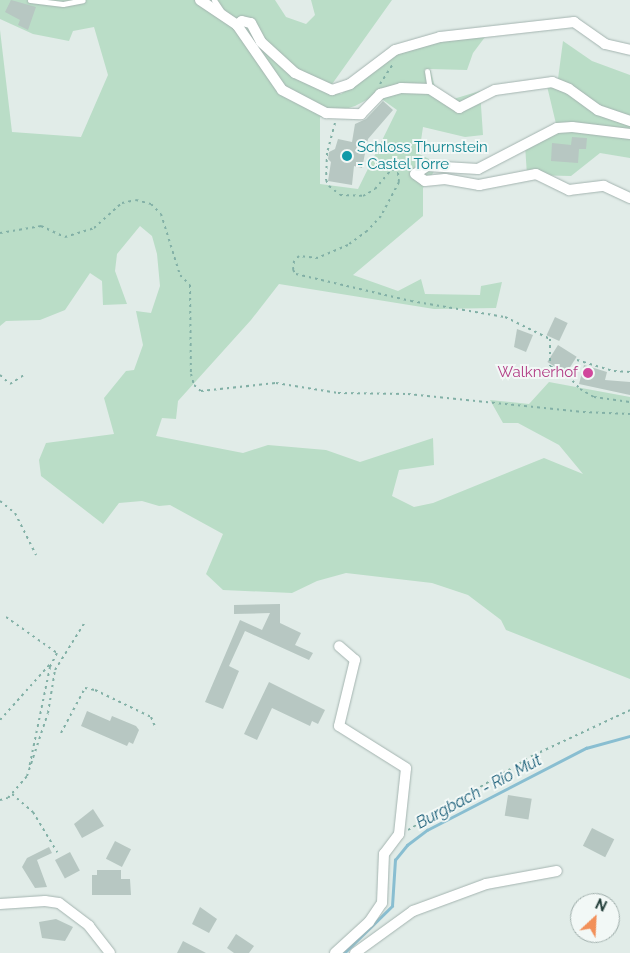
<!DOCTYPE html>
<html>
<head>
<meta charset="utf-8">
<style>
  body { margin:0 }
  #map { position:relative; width:630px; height:953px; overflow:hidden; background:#e1ece8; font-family:Raleway,sans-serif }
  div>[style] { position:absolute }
  .green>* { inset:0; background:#baddc7 }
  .stream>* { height:2.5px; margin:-1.25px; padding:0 1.25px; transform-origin:1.25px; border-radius:1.25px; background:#89bed1 }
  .building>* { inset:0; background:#b7c7c2; transform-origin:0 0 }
  .path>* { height:2px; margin-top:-1px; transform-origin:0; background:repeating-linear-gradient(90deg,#82b0a6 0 2.5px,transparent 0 6.5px) }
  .roads { filter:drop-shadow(0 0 1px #a4b4b0) drop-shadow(0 0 1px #a4b4b0) }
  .service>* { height:5px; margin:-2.5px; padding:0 2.5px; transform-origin:2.5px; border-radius:2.5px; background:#fff }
  .minor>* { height:10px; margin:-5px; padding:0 5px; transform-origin:5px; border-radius:5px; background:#fff }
  .dots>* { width:14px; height:14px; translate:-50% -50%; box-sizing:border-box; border:2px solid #f2f8f6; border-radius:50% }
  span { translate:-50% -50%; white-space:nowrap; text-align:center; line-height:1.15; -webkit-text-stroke:4px #f2f8f6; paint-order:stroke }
  .culture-label { font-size:15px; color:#0d838f }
  .left { translate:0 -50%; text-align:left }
  .hotel-label { font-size:15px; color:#b23c85 }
  .right { translate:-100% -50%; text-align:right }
  .water-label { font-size:16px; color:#1b5f79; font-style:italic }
  .north { position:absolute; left:570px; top:893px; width:50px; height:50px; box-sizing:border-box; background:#f2f8f6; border:1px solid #9eadaa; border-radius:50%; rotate:25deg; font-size:14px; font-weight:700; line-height:20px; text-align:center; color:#213d38 }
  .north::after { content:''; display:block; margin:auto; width:18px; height:22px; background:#f29059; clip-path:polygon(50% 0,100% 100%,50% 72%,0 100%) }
</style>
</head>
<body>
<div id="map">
  <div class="green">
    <div style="clip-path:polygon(evenodd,0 0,275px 0,286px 17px,306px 24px,315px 15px,311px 0,392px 0,330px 87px,341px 94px,392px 56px,427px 43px,485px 37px,473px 53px,467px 70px,430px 69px,435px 87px,450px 100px,480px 91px,483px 135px,465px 137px,423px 127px,419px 154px,439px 164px,423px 188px,423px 216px,353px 275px,398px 291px,421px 279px,425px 294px,480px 295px,481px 286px,502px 282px,496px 308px,434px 309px,279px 284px,251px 320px,178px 401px,176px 419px,162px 418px,156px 436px,243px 453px,268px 445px,326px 450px,360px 462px,433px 438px,434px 465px,399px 470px,392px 496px,414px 507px,433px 503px,544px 458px,583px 474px,559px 445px,518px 423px,503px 423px,490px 400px,529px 404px,549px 382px,630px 397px,630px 679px,506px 630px,501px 620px,468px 595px,432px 583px,346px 573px,317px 581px,292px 593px,223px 590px,206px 574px,223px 534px,170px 505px,159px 506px,142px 501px,119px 503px,103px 524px,41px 476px,39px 460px,46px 443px,114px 434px,104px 398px,126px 371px,134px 370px,143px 345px,136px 311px,151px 313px,160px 286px,157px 254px,152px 236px,140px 226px,117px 254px,115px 271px,127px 304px,103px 305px,102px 281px,90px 273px,65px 310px,40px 320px,6px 321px,0 326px,0 30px,12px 132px,81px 137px,108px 75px,94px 27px,73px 31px,69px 41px,33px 34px,0 19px,0 0,376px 95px,397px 110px,358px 189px,320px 184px,320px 117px,355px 106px,376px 95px)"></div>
    <div style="clip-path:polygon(563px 41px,592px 61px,630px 75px,630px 158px,600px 153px,571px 176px,527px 175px,525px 145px,557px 128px,547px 86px,558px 79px)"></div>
  </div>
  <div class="stream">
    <div style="left:344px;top:953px;width:67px;rotate:-44.4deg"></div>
    <div style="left:392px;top:906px;width:46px;rotate:-86.3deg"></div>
    <div style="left:395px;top:860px;width:19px;rotate:-51deg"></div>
    <div style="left:407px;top:845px;width:25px;rotate:-37deg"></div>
    <div style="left:427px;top:830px;width:179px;rotate:-27.3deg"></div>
    <div style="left:586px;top:748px;width:46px;rotate:-15.3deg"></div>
  </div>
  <div class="building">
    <div style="clip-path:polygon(11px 0,36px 7px,28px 30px,18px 25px,20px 20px,5px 12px)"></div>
    <div style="clip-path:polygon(383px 101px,393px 110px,368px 139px,362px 168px,354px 166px,352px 185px,328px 181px,331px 162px,328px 159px,329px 152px,335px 149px,338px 139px,352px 142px,355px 124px,366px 119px)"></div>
    <div style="clip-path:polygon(572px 137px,587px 138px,586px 149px,579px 149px,578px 163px,551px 161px,552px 143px,571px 145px)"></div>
    <div style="left:555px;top:317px;width:14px;height:20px;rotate:25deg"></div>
    <div style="clip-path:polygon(517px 329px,533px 335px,526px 352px,514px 347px)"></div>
    <div style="left:558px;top:345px;width:22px;height:20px;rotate:32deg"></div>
    <div style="clip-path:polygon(584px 365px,607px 372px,605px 380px,630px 382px,630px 395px,579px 384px)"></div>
    <div style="clip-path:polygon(280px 604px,280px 623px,301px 633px,295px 645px,313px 653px,309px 660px,245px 631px,229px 666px,239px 671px,223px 709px,205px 702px,240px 620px,262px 630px,270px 613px,234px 614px,234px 605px)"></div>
    <div style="clip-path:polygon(269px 682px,325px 710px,318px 724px,312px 721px,310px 726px,272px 708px,257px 740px,244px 734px)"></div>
    <div style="clip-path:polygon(87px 711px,110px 721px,112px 716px,136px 726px,139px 730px,133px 744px,129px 742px,127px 746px,81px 726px)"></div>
    <div style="left:508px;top:795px;width:24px;height:21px;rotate:9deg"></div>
    <div style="clip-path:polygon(93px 809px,104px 826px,82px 838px,74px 824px)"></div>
    <div style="left:592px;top:828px;width:25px;height:20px;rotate:27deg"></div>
    <div style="left:115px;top:841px;width:18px;height:20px;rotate:27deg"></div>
    <div style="clip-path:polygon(49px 847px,52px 853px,37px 860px,47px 887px,35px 888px,22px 867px,27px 858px)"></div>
    <div style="left:70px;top:852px;width:21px;height:17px;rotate:62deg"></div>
    <div style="clip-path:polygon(97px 870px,121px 870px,121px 879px,130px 879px,131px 895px,92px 895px,92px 875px,97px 875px)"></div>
    <div style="clip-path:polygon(200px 907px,217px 919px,209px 933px,192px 924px)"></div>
    <div style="clip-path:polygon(56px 919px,73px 927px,65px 941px,42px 938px,39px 922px)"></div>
    <div style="clip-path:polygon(236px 934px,254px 946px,249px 953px,234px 953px,227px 948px)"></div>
    <div style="clip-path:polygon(183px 941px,206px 953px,177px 953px)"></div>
  </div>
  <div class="path">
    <div style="left:380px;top:84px;width:24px;rotate:-57deg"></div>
    <div style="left:335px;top:123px;width:31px;rotate:105deg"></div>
    <div style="left:327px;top:153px;width:27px;rotate:92deg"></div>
    <div style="left:326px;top:180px;width:7px;rotate:63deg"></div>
    <div style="left:329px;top:186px;width:14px;rotate:39deg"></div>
    <div style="left:340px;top:195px;width:23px;rotate:2deg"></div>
    <div style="left:363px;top:196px;width:14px;rotate:-30deg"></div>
    <div style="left:375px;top:189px;width:26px;rotate:-50deg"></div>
    <div style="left:392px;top:169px;width:7px;rotate:34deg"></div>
    <div style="left:398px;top:173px;width:9px;rotate:84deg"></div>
    <div style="left:399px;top:182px;width:38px;rotate:118deg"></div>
    <div style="left:381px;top:216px;width:21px;rotate:133deg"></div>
    <div style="left:367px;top:231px;width:24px;rotate:144deg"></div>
    <div style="left:348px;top:245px;width:33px;rotate:157deg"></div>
    <div style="left:318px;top:258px;width:19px;rotate:-174deg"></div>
    <div style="left:299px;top:256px;width:7px;rotate:135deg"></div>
    <div style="left:294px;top:261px;width:9px;rotate:96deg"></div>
    <div style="left:293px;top:270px;width:5px;rotate:53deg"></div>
    <div style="left:296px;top:274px;width:118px;rotate:13.2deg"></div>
    <div style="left:411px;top:301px;width:95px;rotate:9.7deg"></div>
    <div style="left:505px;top:317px;width:50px;rotate:26.1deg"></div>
    <div style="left:550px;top:339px;width:27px;rotate:90deg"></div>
    <div style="left:550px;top:366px;width:21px;rotate:29deg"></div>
    <div style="left:568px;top:376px;width:18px;rotate:47deg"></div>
    <div style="left:580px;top:389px;width:16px;rotate:30deg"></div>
    <div style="left:594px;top:397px;width:36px;rotate:8deg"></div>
    <div style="left:0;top:233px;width:42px;rotate:-9.7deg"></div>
    <div style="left:41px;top:226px;width:26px;rotate:25deg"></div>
    <div style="left:65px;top:237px;width:30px;rotate:-17deg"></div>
    <div style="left:94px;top:228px;width:38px;rotate:-42deg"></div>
    <div style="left:122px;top:203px;width:14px;rotate:-12deg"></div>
    <div style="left:136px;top:200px;width:16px;rotate:15deg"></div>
    <div style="left:151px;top:204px;width:14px;rotate:45deg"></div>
    <div style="left:161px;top:214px;width:64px;rotate:72.7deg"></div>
    <div style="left:180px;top:275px;width:14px;rotate:45deg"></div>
    <div style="left:190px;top:285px;width:89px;rotate:89.4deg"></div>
    <div style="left:191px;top:374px;width:11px;rotate:75deg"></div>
    <div style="left:194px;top:385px;width:9px;rotate:41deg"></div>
    <div style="left:201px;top:391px;width:75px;rotate:-6.1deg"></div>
    <div style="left:276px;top:383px;width:63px;rotate:9.2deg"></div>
    <div style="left:338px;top:393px;width:70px;rotate:0.8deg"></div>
    <div style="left:408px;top:394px;width:176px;rotate:5.9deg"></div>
    <div style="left:583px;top:412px;width:47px;rotate:2.4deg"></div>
    <div style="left:577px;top:360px;width:39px;rotate:17deg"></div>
    <div style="left:614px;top:371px;width:16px;rotate:4deg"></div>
    <div style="left:0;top:375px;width:13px;rotate:42deg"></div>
    <div style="left:10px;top:384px;width:17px;rotate:-33deg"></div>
    <div style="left:0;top:501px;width:19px;rotate:39deg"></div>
    <div style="left:15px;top:513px;width:47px;rotate:63.4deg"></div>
    <div style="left:6px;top:617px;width:62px;rotate:35.2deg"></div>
    <div style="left:57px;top:653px;width:16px;rotate:117deg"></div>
    <div style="left:50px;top:667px;width:103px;rotate:101.7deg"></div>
    <div style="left:0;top:720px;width:75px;rotate:-48.2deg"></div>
    <div style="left:61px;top:733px;width:51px;rotate:-61.9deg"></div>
    <div style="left:85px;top:688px;width:10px;rotate:11deg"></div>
    <div style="left:95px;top:690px;width:62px;rotate:25.7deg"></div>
    <div style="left:151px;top:717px;width:13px;rotate:67deg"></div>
    <div style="left:12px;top:794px;width:28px;rotate:41deg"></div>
    <div style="left:33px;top:812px;width:47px;rotate:59deg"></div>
    <div style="left:0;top:800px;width:8px;rotate:-14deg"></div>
    <div style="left:8px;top:798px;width:29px;rotate:-49deg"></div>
    <div style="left:27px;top:776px;width:66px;rotate:-71.6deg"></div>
    <div style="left:48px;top:713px;width:44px;rotate:-80.8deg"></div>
    <div style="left:55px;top:670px;width:57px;rotate:-58deg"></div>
    <div style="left:408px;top:830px;width:147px;rotate:-30.8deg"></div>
    <div style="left:534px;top:755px;width:106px;rotate:-25.1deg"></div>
  </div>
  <div class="roads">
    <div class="service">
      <div style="left:30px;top:0;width:33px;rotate:7deg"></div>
      <div style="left:63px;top:4px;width:20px;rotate:-11deg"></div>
      <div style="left:214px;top:0;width:14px;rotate:56deg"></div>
      <div style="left:427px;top:71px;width:18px;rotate:81deg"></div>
    </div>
    <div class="minor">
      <div style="left:200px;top:0;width:45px;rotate:34deg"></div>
      <div style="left:237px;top:25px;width:79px;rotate:55.3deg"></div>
      <div style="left:282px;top:90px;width:50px;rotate:27.6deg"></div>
      <div style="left:326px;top:113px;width:35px;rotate:2deg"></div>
      <div style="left:361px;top:114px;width:28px;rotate:-46deg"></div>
      <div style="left:380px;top:94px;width:22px;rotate:-16deg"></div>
      <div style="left:401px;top:88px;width:29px;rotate:2deg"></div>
      <div style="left:430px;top:89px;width:35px;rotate:33deg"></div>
      <div style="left:459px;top:108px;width:40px;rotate:-26.6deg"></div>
      <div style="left:495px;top:90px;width:58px;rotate:-8deg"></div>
      <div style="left:552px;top:82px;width:18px;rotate:22deg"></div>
      <div style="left:569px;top:89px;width:36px;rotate:36deg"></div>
      <div style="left:598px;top:110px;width:34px;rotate:19deg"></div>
      <div style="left:237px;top:25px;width:6px;rotate:-39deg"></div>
      <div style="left:242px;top:21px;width:9px;rotate:13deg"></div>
      <div style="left:251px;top:23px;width:21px;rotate:62deg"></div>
      <div style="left:261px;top:42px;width:46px;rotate:42.4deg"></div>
      <div style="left:295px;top:73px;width:41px;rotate:24.7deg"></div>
      <div style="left:332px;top:90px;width:19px;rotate:-18deg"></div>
      <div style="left:350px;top:84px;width:56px;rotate:-37.1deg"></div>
      <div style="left:395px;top:50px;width:47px;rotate:-16.1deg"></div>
      <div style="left:440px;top:37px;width:135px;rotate:-6.4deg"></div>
      <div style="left:574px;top:22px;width:38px;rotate:35deg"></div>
      <div style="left:605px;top:44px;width:26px;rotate:13deg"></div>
      <div style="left:630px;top:134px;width:58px;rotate:-173.1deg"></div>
      <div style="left:572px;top:127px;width:15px;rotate:176deg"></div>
      <div style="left:557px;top:128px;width:89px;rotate:152.6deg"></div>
      <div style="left:478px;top:169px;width:51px;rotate:-176.6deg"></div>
      <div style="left:427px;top:166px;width:14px;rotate:146deg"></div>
      <div style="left:415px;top:174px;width:12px;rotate:35deg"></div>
      <div style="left:425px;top:181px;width:20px;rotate:-6deg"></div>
      <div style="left:445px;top:179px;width:35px;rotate:10deg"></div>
      <div style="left:479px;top:185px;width:58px;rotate:-10.9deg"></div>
      <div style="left:536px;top:174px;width:37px;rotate:26deg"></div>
      <div style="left:569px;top:190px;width:35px;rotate:-7deg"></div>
      <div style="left:604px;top:186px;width:29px;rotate:25deg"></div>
      <div style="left:0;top:904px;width:45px;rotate:-3.8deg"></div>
      <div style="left:45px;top:901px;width:14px;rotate:8deg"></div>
      <div style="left:59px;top:903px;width:38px;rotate:37deg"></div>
      <div style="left:89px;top:926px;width:34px;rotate:52deg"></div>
      <div style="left:335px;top:953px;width:46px;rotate:-42.4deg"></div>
      <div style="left:369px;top:922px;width:23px;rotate:-56deg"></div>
      <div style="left:382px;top:903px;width:49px;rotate:-87.7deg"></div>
      <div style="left:384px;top:854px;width:25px;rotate:-53deg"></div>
      <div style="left:399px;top:834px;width:66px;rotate:-83.9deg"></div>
      <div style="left:406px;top:768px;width:79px;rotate:-147.9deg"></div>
      <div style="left:339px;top:726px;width:68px;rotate:-76.4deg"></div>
      <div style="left:355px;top:660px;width:21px;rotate:-139deg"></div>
      <div style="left:355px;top:953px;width:72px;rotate:-35.9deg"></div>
      <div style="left:413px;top:911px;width:78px;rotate:-20.3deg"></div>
      <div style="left:486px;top:884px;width:72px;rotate:-10.4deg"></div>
    </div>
  </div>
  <div class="dots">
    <div style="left:347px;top:156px;background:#0f9aa8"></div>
    <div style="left:588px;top:373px;background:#d1479c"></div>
  </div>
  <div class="culture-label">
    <span class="left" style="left:357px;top:156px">Schloss Thurnstein<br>- Castel Torre</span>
  </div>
  <div class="hotel-label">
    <span class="right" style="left:578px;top:373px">Walknerhof</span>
  </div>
  <div class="water-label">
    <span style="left:479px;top:792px;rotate:-28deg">Burgbach - Rio Mut</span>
  </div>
  <div class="north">N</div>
</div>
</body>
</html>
